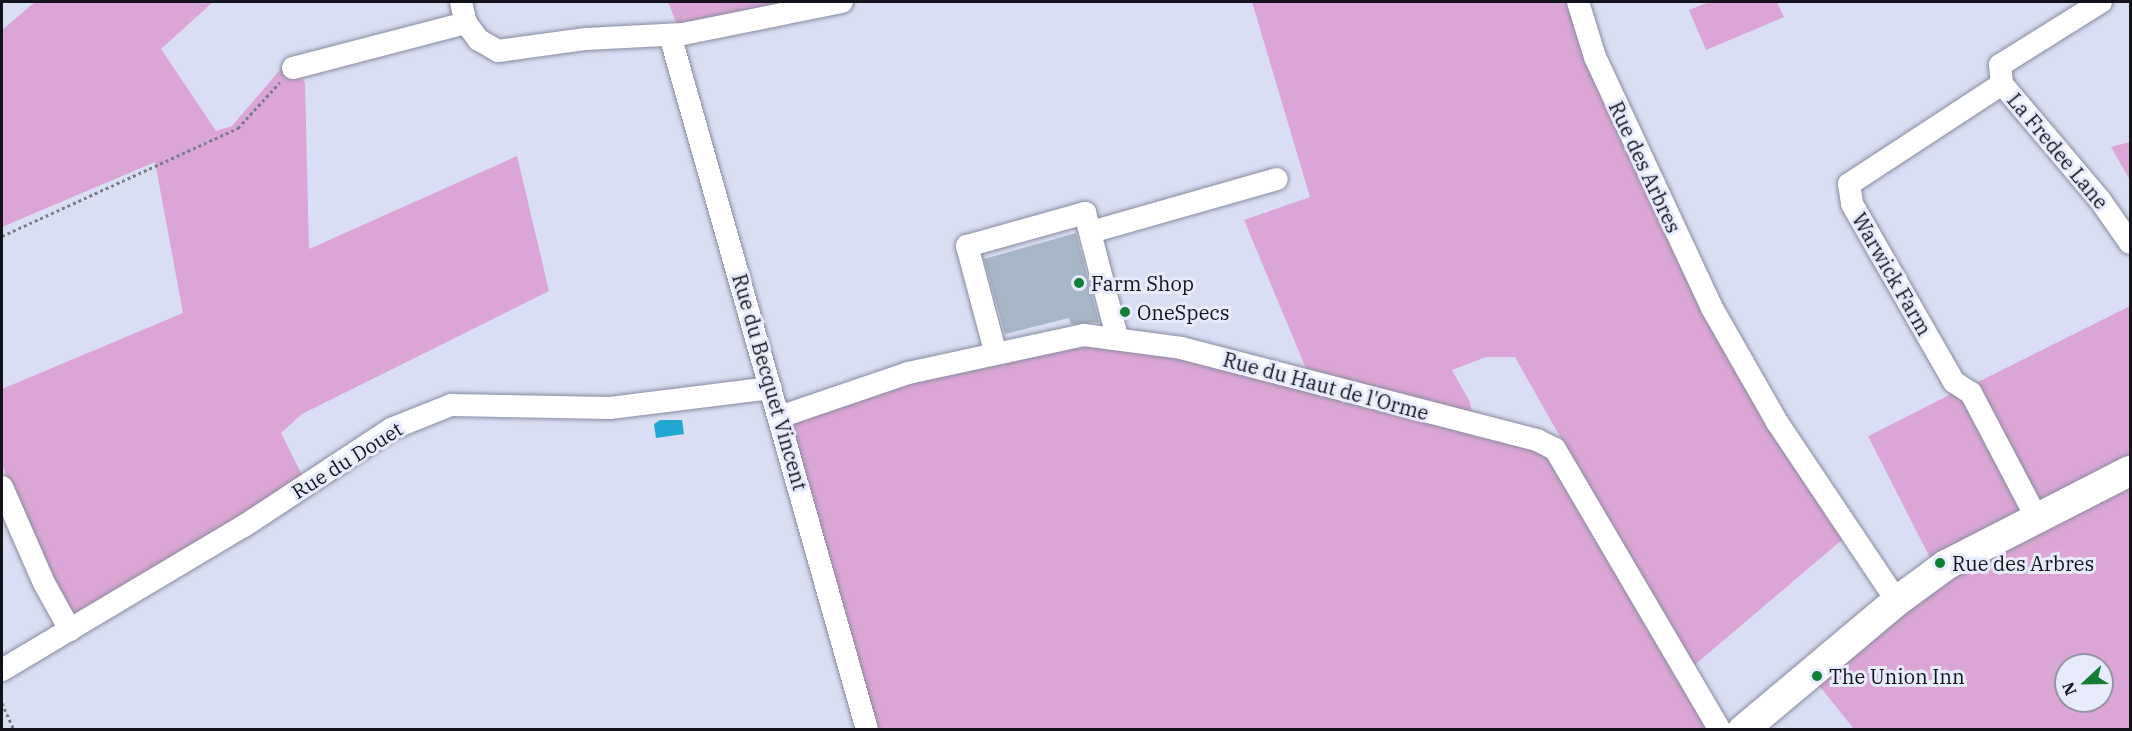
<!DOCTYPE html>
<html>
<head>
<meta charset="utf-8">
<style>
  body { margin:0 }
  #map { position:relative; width:2132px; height:731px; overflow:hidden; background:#dadef3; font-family:"IBM Plex Serif",serif }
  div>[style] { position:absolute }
  .green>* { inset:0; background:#dba6d5; transform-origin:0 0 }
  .water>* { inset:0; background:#20a8d3 }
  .building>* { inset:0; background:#a7b6c6 }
  .path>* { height:3px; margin-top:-1.5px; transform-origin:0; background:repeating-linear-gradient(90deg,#787b89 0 3px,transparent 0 6px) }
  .roads { filter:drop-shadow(0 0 2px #888b9e) drop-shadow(0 0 2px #888b9e) }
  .minor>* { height:22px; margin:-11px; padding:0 11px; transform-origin:11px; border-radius:11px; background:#fff }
  .major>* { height:30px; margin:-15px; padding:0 15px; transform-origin:15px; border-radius:15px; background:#fff }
  .dots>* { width:16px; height:16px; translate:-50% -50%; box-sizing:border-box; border:3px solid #e8ebfc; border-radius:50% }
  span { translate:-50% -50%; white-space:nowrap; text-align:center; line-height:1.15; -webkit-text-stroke:6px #e8ebfc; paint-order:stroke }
  .street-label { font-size:20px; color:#13141b }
  .poi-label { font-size:20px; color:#13141b }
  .left { translate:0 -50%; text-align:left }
  .frame { position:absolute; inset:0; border:3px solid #13141b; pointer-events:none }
  .north { position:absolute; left:2054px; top:653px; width:60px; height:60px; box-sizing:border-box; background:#e8ebfc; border:2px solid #9395a2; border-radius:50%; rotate:248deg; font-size:16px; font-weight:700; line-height:24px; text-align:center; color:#13141b }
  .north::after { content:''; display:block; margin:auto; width:21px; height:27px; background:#107e34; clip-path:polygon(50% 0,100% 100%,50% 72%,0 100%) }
</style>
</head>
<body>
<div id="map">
  <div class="green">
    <div style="clip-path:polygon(35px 2px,213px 2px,161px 49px,216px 131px,232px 126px,290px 58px,305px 83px,309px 249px,517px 156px,549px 291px,302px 414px,281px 433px,303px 477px,74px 617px,27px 527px,2px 465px,2px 389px,183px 313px,155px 162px,2px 227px,2px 30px)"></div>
    <div style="clip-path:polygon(668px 2px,809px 2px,678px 27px)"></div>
    <div style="clip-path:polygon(1252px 2px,1571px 2px,1588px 56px,1843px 539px,1691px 668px,1515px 357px,1486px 357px,1452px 370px,1470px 402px,1473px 419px,1307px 371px,1244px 220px,1310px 197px)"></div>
    <div style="clip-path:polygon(1709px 2px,1777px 2px,1784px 17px,1706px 50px,1689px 10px)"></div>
    <div style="clip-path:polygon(2130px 142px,2130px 180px,2111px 147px)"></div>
    <div style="clip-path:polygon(2130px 306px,2130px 465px,2042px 501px,2033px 493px,1974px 384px)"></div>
    <div style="clip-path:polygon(1077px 345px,1125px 346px,1419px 416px,1482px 438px,1536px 448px,1558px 466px,1713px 729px,876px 729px,789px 425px,886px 385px)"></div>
    <div style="left:1959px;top:390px;width:136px;height:102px;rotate:63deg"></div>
    <div style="clip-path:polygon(evenodd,2130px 483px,2130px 729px,1854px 729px,1817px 683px,1930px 587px,2130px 483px,2066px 665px,2102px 665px,2102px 701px,2066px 701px,2066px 665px)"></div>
  </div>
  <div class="water">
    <div style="clip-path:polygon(660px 420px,682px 420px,684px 434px,656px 438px,654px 424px)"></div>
  </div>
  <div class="building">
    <div style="clip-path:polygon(1076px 233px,1099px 322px,1071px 324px,1069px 318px,1005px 334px,984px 259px)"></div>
  </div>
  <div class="path">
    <div style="left:2px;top:236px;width:260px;rotate:-24.6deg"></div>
    <div style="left:238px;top:128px;width:62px;rotate:-47.6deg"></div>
    <div style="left:2px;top:703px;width:30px;rotate:66deg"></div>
  </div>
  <div class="roads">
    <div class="minor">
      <div style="left:461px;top:2px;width:22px;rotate:77deg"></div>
      <div style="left:466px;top:23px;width:21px;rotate:53deg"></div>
      <div style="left:479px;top:40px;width:22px;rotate:30deg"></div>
      <div style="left:498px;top:51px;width:89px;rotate:-7.8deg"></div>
      <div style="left:586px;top:39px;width:97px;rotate:-3deg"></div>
      <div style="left:683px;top:34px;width:162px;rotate:-11.4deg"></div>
      <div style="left:1578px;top:2px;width:58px;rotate:72.8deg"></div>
      <div style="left:1595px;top:57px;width:277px;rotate:65deg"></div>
      <div style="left:1712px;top:308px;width:131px;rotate:60.3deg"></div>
      <div style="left:1777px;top:422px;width:216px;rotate:56.2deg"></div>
      <div style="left:2101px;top:2px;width:119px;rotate:148deg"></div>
      <div style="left:2000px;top:65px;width:19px;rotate:84deg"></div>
      <div style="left:2002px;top:84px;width:152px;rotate:49.8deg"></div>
      <div style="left:2100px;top:200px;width:52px;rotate:55.1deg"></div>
      <div style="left:670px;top:35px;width:722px;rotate:74.17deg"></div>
      <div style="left:293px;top:68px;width:179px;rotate:-14.6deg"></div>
      <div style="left:2002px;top:84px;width:183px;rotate:146.8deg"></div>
      <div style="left:1849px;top:184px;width:20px;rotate:81deg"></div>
      <div style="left:1852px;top:204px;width:205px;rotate:60.2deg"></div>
      <div style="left:1954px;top:382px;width:20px;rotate:33deg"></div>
      <div style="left:1971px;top:393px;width:140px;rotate:62.3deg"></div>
      <div style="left:1091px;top:232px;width:193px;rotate:-15.9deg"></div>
      <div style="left:995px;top:351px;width:109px;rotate:-104.9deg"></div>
      <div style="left:967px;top:246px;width:123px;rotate:-15.6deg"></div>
      <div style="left:1085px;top:213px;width:128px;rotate:75.5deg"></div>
      <div style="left:779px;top:417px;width:136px;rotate:-18.8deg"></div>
      <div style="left:908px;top:373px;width:180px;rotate:-12.2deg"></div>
      <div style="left:1084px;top:335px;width:98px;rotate:7.6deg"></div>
      <div style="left:1181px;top:348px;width:368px;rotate:14.5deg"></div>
      <div style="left:1537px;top:440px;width:20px;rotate:27deg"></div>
      <div style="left:1555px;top:449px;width:326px;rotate:59.6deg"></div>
      <div style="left:2px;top:487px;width:105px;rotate:66.4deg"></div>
      <div style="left:44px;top:583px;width:54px;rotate:61deg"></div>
      <div style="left:2px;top:670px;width:282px;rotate:-30.8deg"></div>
      <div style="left:244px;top:526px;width:176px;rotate:-33.4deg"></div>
      <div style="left:391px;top:429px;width:65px;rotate:-21.8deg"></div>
      <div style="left:451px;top:405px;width:159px;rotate:1.1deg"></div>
      <div style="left:610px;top:408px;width:162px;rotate:-7.1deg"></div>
    </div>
    <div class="major">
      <div style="left:1743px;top:730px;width:201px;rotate:-40deg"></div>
      <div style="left:1897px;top:601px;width:61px;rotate:-36.3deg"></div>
      <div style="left:1946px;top:565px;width:207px;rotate:-27.1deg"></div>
    </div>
  </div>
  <div class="dots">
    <div style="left:1079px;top:283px;background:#107e34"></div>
    <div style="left:1125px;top:312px;background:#107e34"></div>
    <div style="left:1940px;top:563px;background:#107e34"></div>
    <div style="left:1817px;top:676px;background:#107e34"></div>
  </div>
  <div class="street-label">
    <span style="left:2058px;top:151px;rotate:50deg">La Fredee Lane</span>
    <span style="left:1645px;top:167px;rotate:65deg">Rue des Arbres</span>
    <span style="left:1892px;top:274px;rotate:60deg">Warwick Farm</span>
    <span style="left:770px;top:382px;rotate:74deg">Rue du Becquet Vincent</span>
    <span style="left:1326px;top:386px;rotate:15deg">Rue du Haut de l'Orme</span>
    <span style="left:347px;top:460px;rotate:-32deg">Rue du Douet</span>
  </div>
  <div class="poi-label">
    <span class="left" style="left:1091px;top:283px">Farm Shop</span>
    <span class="left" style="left:1137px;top:312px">OneSpecs</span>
    <span class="left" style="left:1952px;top:563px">Rue des Arbres</span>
    <span class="left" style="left:1829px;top:676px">The Union Inn</span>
  </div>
  <div class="frame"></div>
  <div class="north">N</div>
</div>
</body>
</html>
